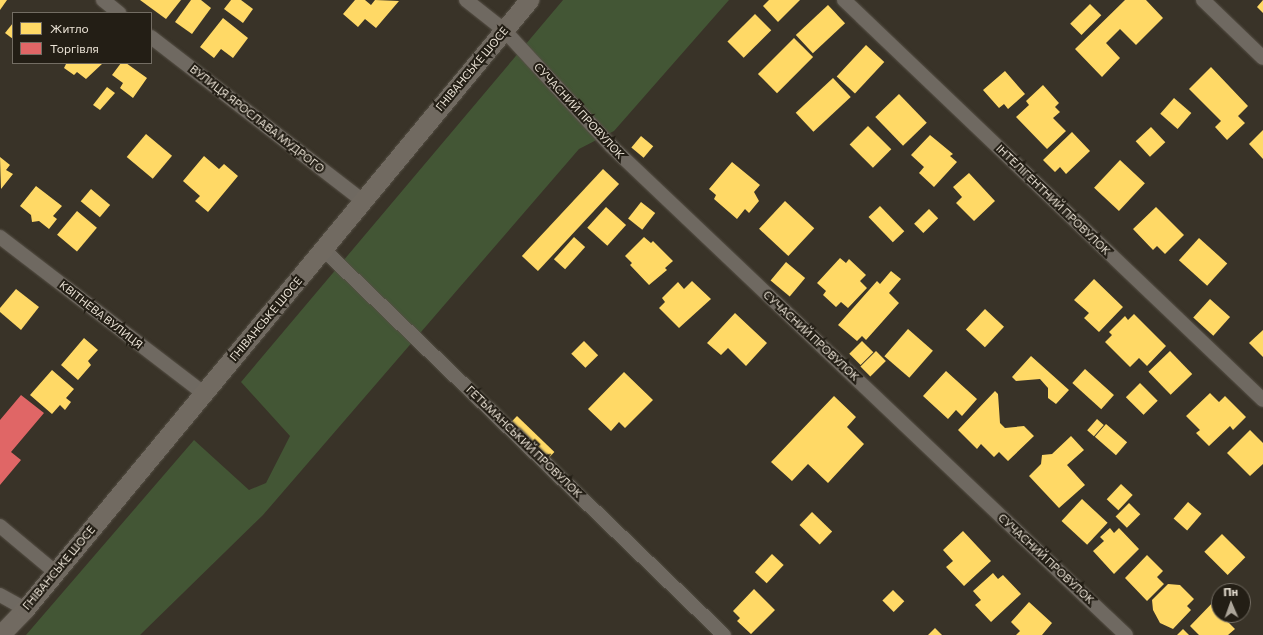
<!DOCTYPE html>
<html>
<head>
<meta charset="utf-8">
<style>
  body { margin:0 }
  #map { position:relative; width:1263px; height:635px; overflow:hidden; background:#393328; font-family:Commissioner,sans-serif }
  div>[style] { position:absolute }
  .green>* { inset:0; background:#435635 }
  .homes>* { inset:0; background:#ffd966; transform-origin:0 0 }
  .shops>* { inset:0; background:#e06666 }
  .roads { filter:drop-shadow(0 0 1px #554f45) drop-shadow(0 0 1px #554f45) }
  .minor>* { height:14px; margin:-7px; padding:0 7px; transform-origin:7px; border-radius:7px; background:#6f6961 }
  .secondary>* { height:19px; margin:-9.5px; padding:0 9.5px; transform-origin:9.5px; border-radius:9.5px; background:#716a61 }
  span { translate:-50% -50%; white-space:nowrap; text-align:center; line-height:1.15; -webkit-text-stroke:4px #231e15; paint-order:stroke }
  .street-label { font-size:11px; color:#ece4d7 }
  .legend { position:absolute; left:12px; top:12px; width:140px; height:52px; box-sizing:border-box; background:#231e15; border:1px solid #736d63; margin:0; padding:5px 7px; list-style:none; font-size:12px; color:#ece4d7 }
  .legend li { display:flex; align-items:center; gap:8px; height:20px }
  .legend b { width:20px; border:1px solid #736d63 }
  .north { position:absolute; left:1211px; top:583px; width:40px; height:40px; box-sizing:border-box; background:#231e15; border:1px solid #736d63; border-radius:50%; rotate:358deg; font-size:11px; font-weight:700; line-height:16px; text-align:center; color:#ece4d7 }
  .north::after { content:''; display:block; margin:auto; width:14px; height:18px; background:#ada69a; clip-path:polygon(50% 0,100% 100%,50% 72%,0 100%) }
</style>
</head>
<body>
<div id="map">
  <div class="green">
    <div style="clip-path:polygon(563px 0,729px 0,614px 131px,579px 149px,263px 515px,140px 635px,26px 635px,194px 440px,249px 490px,266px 483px,290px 436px,241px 382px)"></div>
  </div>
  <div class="homes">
    <div style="clip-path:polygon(0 0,7px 0,0 10px)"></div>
    <div style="clip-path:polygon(140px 0,181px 0,166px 19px)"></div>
    <div style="clip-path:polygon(191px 0,201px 0,211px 8px,192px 34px,175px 22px)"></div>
    <div style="clip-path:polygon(231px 0,241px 0,253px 9px,243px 23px,224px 9px)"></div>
    <div style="clip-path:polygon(355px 0,365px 0,371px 5px,375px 0,399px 1px,376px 28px,365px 19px,358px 27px,343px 14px)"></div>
    <div style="clip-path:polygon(769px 0,800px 0,778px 22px,763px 6px)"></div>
    <div style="clip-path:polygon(1125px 0,1146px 0,1163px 18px,1136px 45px,1120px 29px,1106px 43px,1120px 58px,1102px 77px,1075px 49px)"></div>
    <div style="clip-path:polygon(1263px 0,1263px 13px,1257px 7px)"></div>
    <div style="left:1090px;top:4px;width:16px;height:28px;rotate:45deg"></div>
    <div style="left:828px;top:5px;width:25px;height:44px;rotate:47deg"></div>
    <div style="left:755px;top:14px;width:23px;height:39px;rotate:45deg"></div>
    <div style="clip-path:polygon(223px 18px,248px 38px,233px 58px,221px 49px,214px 58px,200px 47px)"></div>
    <div style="clip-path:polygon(13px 23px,13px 39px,5px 33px)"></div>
    <div style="left:794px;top:38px;width:27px;height:51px;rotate:45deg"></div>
    <div style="left:866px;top:45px;width:25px;height:43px;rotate:43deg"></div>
    <div style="clip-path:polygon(65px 63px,103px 63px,86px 79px,77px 72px,74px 75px,64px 68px,66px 64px)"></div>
    <div style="clip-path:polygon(121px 63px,126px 63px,147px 78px,133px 98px,120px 88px,123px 83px,112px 75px)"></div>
    <div style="clip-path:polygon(1211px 67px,1248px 106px,1238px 116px,1245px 123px,1227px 140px,1215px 127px,1221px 121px,1189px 89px)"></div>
    <div style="clip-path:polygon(1005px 71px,1025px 94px,1008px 109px,1004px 104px,999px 108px,983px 90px)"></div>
    <div style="left:833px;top:78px;width:26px;height:51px;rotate:47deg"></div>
    <div style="clip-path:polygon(1043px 85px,1059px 103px,1055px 107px,1060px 112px,1053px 118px,1066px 131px,1047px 149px,1016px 117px,1029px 105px,1026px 101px)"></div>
    <div style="clip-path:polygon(107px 87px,115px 93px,100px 110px,93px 105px)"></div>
    <div style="left:899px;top:94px;width:40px;height:33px;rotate:46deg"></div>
    <div style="left:1174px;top:98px;width:23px;height:21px;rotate:41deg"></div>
    <div style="left:868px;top:126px;width:33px;height:26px;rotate:45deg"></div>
    <div style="left:1151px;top:127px;width:21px;height:21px;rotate:47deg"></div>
    <div style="clip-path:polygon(1263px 130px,1263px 159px,1249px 144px)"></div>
    <div style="clip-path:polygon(1072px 132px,1090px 151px,1066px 174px,1060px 167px,1055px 172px,1043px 160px)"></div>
    <div style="left:146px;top:134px;width:34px;height:30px;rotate:40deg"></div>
    <div style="clip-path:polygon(930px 135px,953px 154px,950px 156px,957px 162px,934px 187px,919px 173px,924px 167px,911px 155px)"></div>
    <div style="left:641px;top:136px;width:16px;height:15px;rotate:40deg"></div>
    <div style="clip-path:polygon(204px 156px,219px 169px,224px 164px,238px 176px,208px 212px,195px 201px,200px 196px,183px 181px)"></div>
    <div style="clip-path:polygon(0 157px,10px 165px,6px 170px,13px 174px,1px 189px)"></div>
    <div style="left:1120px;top:160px;width:34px;height:38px;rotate:43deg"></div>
    <div style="clip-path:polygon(732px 162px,760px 185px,754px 192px,759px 201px,749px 213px,745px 209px,737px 219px,714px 199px,716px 195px,709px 189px)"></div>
    <div style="left:603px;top:169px;width:22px;height:119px;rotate:43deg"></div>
    <div style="clip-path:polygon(969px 173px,995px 201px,974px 221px,956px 203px,962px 197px,953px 187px)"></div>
    <div style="clip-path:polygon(36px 186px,62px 206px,53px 216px,57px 219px,49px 229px,39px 221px,32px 222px,31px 215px,20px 206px)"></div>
    <div style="left:91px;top:189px;width:25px;height:16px;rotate:40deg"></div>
    <div style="left:785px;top:201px;width:40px;height:38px;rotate:43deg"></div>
    <div style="left:641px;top:202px;width:18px;height:21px;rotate:38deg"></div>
    <div style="left:880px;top:206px;width:35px;height:16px;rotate:46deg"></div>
    <div style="left:606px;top:207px;width:27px;height:28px;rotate:42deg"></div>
    <div style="clip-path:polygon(1156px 207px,1184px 235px,1165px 254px,1157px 246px,1153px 250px,1133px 229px)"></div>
    <div style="left:929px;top:209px;width:13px;height:21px;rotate:45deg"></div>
    <div style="left:77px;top:211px;width:26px;height:31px;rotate:40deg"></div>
    <div style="left:574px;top:237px;width:15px;height:30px;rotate:42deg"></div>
    <div style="clip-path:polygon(644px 237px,651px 243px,653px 241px,673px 261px,665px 268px,667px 270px,649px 285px,630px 265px,632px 263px,625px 256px)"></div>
    <div style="left:1199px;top:238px;width:38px;height:30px;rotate:42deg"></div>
    <div style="clip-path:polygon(840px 258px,846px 263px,849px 259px,866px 275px,860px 281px,867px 288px,848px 308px,841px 302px,836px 307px,823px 295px,826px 291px,817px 283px)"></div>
    <div style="left:786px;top:262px;width:25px;height:24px;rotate:40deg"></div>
    <div style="clip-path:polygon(891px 271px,901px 279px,889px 293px,899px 303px,866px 340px,862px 336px,857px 341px,838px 325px,877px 281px,880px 284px)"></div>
    <div style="clip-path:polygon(1094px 279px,1123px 307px,1099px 332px,1084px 318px,1089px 313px,1074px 300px)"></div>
    <div style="clip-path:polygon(692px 281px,711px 299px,679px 328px,659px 308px,665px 302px,662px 298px,678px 282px,684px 289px)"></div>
    <div style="clip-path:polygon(16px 289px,39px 307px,21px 330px,0 312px,0 308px)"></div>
    <div style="left:1210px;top:299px;width:27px;height:25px;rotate:42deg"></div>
    <div style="left:985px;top:309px;width:26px;height:28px;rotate:43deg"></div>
    <div style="clip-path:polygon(735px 313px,767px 343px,746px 366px,728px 348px,721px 355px,707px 343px)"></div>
    <div style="clip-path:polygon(1134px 314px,1166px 346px,1147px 366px,1139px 358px,1130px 367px,1105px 342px,1112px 335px,1109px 332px,1125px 316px,1128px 320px)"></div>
    <div style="left:908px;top:329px;width:33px;height:36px;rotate:41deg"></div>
    <div style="clip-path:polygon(1263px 330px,1263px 357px,1249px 343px)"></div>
    <div style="clip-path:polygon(84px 338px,98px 350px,88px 361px,91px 365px,78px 380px,61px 365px)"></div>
    <div style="left:584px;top:341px;width:20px;height:18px;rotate:45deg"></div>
    <div style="left:862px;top:341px;width:16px;height:18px;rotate:45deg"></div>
    <div style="left:876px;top:351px;width:14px;height:22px;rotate:45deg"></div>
    <div style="left:1170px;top:351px;width:32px;height:30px;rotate:46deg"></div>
    <div style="clip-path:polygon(1031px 356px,1069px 390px,1056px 404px,1048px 398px,1048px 388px,1040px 379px,1016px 381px,1012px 377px)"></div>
    <div style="left:1085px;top:369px;width:39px;height:19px;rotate:42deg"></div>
    <div style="clip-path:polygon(52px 370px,74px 389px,66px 398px,71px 402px,65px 410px,60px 405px,52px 414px,30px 395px)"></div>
    <div style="clip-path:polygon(946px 371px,977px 399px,962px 416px,956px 410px,948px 419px,923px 396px)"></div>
    <div style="clip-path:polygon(624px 372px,653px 400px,625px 428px,619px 422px,611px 431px,588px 409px)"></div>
    <div style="left:1140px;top:383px;width:25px;height:20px;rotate:45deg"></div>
    <div style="clip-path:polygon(995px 391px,998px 394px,1000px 423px,1005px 428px,1024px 426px,1034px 436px,1008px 461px,999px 452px,994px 457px,981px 444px,977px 449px,958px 430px)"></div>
    <div style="clip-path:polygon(1210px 393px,1219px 402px,1225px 396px,1246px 417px,1233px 430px,1230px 426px,1209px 446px,1196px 433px,1200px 430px,1186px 416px)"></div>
    <div style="clip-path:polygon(834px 396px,856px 417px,847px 427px,864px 444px,828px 483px,808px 464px,792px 481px,771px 462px)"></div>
    <div style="left:517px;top:416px;width:52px;height:10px;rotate:44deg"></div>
    <div style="left:1097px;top:419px;width:9px;height:15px;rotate:41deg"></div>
    <div style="left:1106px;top:424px;width:28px;height:17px;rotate:41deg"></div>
    <div style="clip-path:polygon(1250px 430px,1263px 443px,1263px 464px,1250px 476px,1227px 453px)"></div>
    <div style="clip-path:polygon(1071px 436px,1084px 450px,1067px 465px,1085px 485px,1059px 508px,1029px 476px,1041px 464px,1042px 455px,1052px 454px)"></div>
    <div style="left:1121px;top:484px;width:16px;height:21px;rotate:43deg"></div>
    <div style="left:1082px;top:499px;width:35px;height:30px;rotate:43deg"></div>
    <div style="left:1188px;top:502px;width:18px;height:22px;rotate:41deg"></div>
    <div style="left:1129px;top:503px;width:16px;height:19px;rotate:45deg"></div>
    <div style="left:812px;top:512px;width:28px;height:18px;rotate:44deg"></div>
    <div style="clip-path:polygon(1110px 528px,1114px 533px,1119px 528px,1139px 549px,1114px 574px,1093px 551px,1104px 541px,1100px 537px)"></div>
    <div style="clip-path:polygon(963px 531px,991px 561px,964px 586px,946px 567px,953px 561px,943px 550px)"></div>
    <div style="left:1222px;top:534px;width:33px;height:25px;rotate:45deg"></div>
    <div style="left:772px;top:554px;width:16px;height:25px;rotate:43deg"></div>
    <div style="clip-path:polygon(1147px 555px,1163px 571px,1157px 577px,1164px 584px,1147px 601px,1125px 578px)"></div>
    <div style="clip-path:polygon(993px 573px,998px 579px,1003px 575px,1021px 594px,991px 622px,975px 605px,981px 600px,973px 591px)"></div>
    <div style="clip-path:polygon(1168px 584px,1180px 585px,1194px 599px,1187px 606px,1191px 610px,1173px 629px,1160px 623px,1153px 610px,1152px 600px)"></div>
    <div style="clip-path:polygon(754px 589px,775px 610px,751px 634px,737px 621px,740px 618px,733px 611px)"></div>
    <div style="left:893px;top:590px;width:16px;height:15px;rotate:45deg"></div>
    <div style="clip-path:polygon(1219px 596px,1219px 615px,1233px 615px,1227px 621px,1235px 629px,1228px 635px,1199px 635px,1190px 626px)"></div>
    <div style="clip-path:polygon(1029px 602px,1052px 623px,1042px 635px,1016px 635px,1020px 631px,1011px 622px)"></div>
    <div style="clip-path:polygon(935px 628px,942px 635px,928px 635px)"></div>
    <div style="clip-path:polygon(1183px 629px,1189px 635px,1177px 635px)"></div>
  </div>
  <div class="shops">
    <div style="clip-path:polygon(21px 395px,44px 413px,11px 452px,21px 460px,0 485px,0 420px)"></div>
  </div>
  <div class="roads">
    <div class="minor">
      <div style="left:103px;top:0;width:21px;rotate:39deg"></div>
      <div style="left:466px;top:0;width:48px;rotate:38.3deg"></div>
      <div style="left:504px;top:30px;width:158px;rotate:47.3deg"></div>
      <div style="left:611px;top:146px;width:710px;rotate:43.52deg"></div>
      <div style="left:844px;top:0;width:579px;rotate:43.67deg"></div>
      <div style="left:1203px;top:0;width:83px;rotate:44deg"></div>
      <div style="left:151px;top:37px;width:268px;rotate:37.7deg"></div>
      <div style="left:0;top:237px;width:256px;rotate:37.5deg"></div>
      <div style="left:324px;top:250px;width:555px;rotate:43.91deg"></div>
      <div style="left:0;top:526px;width:72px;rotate:39.9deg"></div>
      <div style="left:0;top:595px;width:29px;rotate:29deg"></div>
    </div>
    <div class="secondary">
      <div style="left:0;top:635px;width:36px;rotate:-46deg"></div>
      <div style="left:25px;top:609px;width:791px;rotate:-50.39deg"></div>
    </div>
  </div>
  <div class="street-label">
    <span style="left:472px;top:69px;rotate:-50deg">ГНІВАНСЬКЕ ШОСЕ</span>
    <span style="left:579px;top:111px;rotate:47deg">СУЧАСНИЙ ПРОВУЛОК</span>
    <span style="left:257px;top:119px;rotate:38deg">ВУЛИЦЯ ЯРОСЛАВА МУДРОГО</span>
    <span style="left:1053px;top:200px;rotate:44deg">ІНТЕЛІГЕНТНИЙ ПРОВУЛОК</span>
    <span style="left:101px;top:315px;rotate:38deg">КВІТНЕВА ВУЛИЦЯ</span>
    <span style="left:266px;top:319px;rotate:-50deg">ГНІВАНСЬКЕ ШОСЕ</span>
    <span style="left:811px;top:336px;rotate:43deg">СУЧАСНИЙ ПРОВУЛОК</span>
    <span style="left:524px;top:442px;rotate:44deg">ГЕТЬМАНСЬКИЙ ПРОВУЛОК</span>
    <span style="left:1046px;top:559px;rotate:43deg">СУЧАСНИЙ ПРОВУЛОК</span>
    <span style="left:59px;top:568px;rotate:-50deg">ГНІВАНСЬКЕ ШОСЕ</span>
  </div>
  <ul class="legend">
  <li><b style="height:11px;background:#ffd966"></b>Житло</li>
  <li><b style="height:11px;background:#e06666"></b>Торгівля</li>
  </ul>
  <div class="north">Пн</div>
</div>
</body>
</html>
